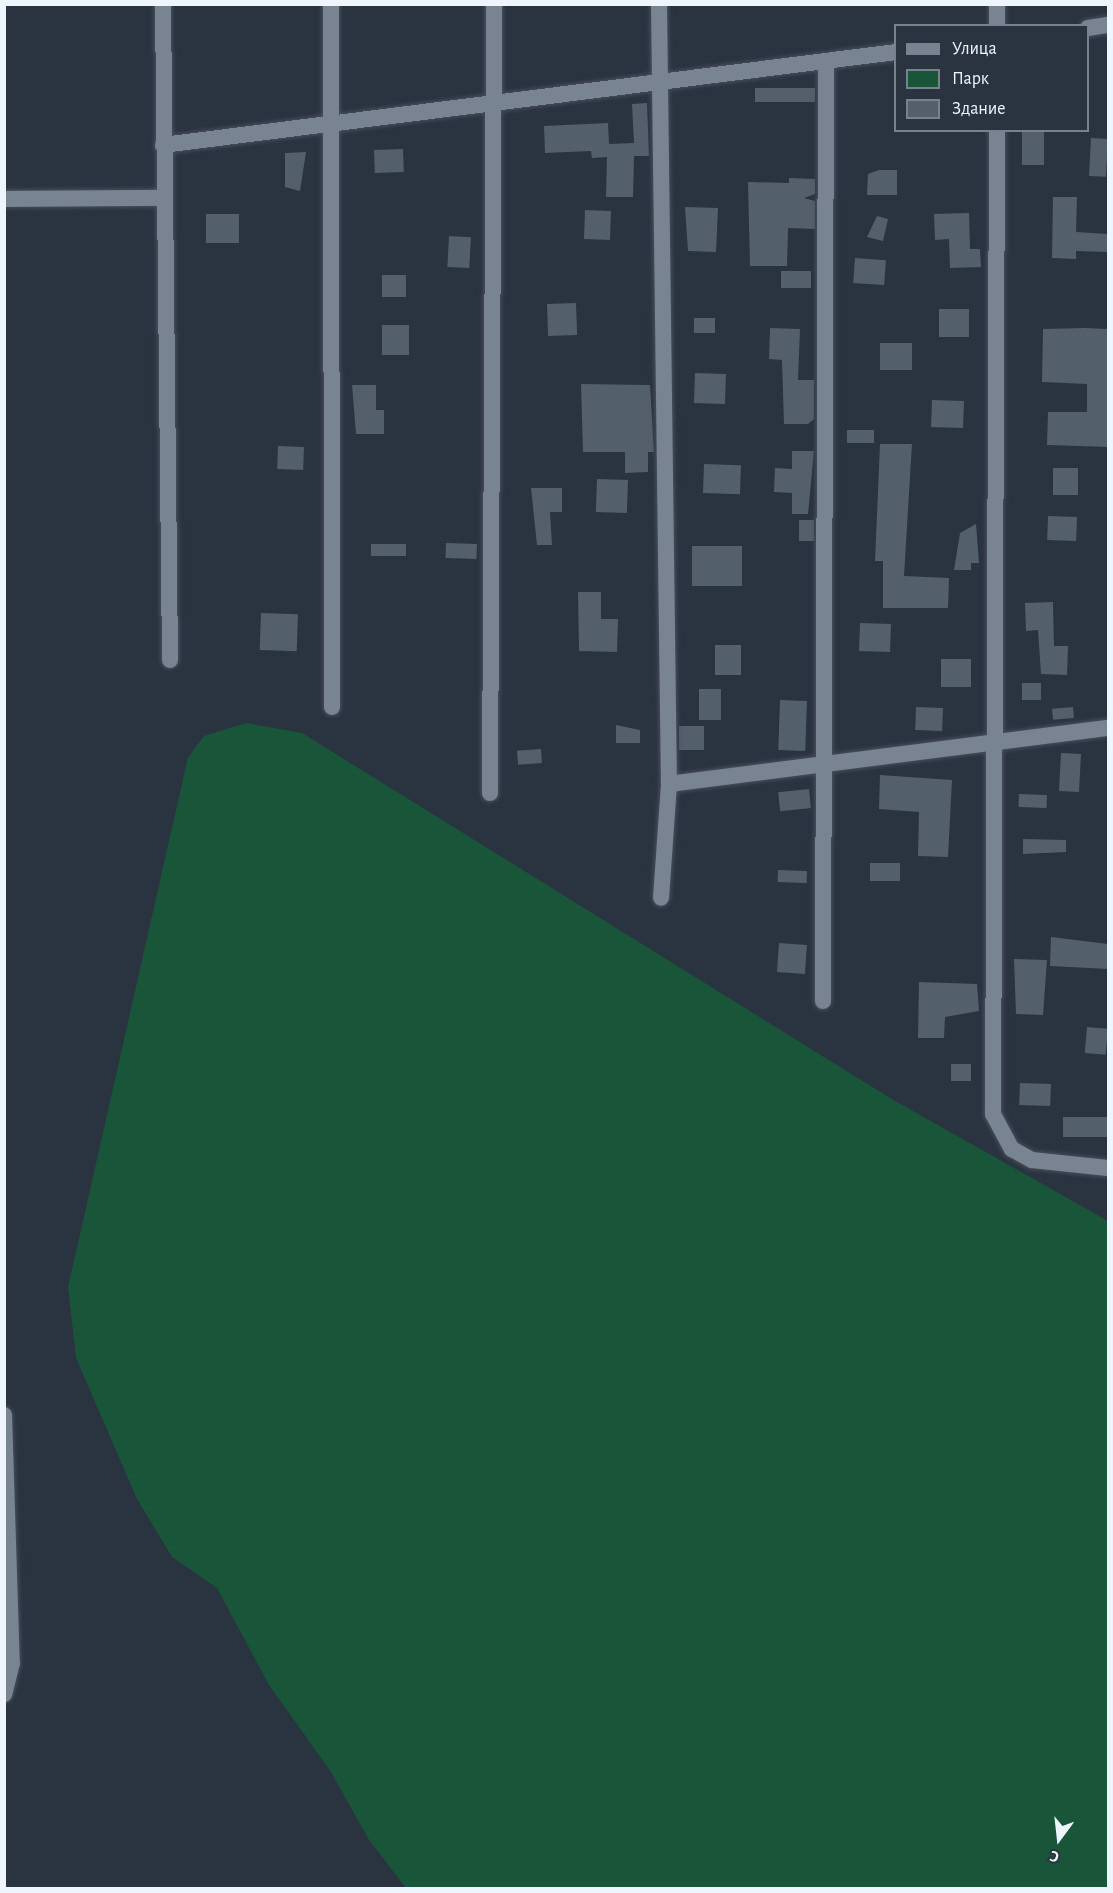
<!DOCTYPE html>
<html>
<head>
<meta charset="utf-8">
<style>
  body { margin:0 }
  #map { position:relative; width:1113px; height:1893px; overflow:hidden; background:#2a3340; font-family:"Alegreya Sans",sans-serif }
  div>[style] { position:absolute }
  .green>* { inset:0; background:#195538 }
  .building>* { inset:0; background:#545f6c; transform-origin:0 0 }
  .roads { filter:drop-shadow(0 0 2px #474f5a) drop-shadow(0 0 2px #474f5a) }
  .minor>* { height:16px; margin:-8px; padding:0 8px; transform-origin:8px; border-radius:8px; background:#798493 }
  span { translate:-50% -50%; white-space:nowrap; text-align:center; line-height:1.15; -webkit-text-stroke:4.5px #2a3340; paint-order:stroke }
  .frame { position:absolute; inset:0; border:6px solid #eff5fd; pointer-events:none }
  .legend { position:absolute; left:894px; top:24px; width:195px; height:108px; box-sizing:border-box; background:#2a3340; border:2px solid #79818c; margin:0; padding:8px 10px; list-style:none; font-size:18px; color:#eff5fd }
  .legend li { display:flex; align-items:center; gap:12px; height:30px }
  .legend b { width:30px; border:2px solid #79818c }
  .north { position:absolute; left:1029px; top:1809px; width:60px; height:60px; -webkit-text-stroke:4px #2a3340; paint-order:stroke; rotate:195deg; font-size:16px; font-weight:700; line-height:24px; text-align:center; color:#eff5fd }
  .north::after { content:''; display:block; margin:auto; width:21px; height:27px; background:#eff5fd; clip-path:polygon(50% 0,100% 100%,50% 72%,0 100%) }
</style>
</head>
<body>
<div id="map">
  <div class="green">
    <div style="clip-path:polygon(246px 723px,302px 733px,890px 1098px,1108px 1221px,1108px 1888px,406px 1888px,369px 1840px,331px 1772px,269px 1685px,217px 1588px,172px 1557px,137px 1499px,76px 1358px,68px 1287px,188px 757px,204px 736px)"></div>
  </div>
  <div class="building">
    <div style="left:815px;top:88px;width:14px;height:60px;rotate:90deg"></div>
    <div style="clip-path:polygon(647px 103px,649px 156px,634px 156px,633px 197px,606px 197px,607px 157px,592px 158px,591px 151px,545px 153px,544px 126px,608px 123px,609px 144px,634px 143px,632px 104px)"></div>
    <div style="left:1022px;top:130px;width:22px;height:35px"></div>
    <div style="left:1091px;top:138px;width:17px;height:38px;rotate:3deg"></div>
    <div style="left:403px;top:149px;width:23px;height:29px;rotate:88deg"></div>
    <div style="clip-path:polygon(306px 152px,300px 191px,285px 187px,285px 153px)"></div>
    <div style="clip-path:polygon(879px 170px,897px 170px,897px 195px,867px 195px,868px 174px)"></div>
    <div style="clip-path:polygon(789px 178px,815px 179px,815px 194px,804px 198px,815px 201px,815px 229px,788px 228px,787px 266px,750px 266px,748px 182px,789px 183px)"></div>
    <div style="clip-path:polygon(1053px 197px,1077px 197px,1076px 232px,1108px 234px,1108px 252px,1076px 251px,1076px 259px,1052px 258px)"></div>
    <div style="clip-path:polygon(685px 207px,718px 208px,716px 252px,688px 251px)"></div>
    <div style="left:585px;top:210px;width:26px;height:29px;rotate:2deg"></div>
    <div style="clip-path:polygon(969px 213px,970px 249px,980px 249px,981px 267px,950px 268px,949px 239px,935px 240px,934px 214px)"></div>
    <div style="left:206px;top:214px;width:33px;height:29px"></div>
    <div style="clip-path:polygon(877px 216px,888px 219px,883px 241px,867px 237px)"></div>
    <div style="left:449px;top:236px;width:22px;height:31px;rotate:3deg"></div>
    <div style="left:855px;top:258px;width:31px;height:25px;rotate:4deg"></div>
    <div style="left:781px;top:271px;width:30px;height:17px"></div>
    <div style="left:382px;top:275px;width:24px;height:22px"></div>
    <div style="left:576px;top:303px;width:32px;height:29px;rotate:88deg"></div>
    <div style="left:939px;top:309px;width:30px;height:28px"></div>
    <div style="left:694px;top:318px;width:21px;height:15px"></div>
    <div style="left:382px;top:325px;width:27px;height:30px"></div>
    <div style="clip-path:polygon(770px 328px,800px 329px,798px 380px,814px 380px,814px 419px,808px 424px,784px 424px,782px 360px,769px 359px)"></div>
    <div style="clip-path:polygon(1085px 328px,1108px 329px,1108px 447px,1047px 445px,1048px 412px,1087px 412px,1087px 384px,1042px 382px,1043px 329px)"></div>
    <div style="left:880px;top:343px;width:32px;height:27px"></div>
    <div style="left:695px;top:373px;width:31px;height:30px;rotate:2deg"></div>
    <div style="clip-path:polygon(581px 384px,650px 385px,654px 452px,648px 452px,648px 472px,625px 473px,625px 452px,583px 452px)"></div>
    <div style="clip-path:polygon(352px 385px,376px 385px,376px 410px,384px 410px,384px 434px,356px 434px)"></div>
    <div style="left:932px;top:400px;width:32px;height:27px;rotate:2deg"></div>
    <div style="left:847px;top:430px;width:27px;height:13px"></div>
    <div style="clip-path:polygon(880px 444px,912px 444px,904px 576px,949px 578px,948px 608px,883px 608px,883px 561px,875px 561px)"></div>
    <div style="left:278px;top:446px;width:26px;height:23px;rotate:2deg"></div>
    <div style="clip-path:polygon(792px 451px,814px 451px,808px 514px,792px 514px,792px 493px,774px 492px,775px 468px,792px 469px)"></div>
    <div style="left:704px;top:464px;width:37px;height:29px;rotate:2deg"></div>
    <div style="left:1078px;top:468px;width:27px;height:25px;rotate:90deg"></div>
    <div style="left:597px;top:479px;width:31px;height:33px;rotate:2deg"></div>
    <div style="clip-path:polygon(531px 488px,562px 488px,562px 512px,550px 512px,552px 545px,537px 545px)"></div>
    <div style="left:1048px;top:516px;width:29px;height:24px;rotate:2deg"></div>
    <div style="left:799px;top:520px;width:15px;height:21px"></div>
    <div style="clip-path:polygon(976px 524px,979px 563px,971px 563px,971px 570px,954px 570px,960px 533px)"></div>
    <div style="left:446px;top:543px;width:31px;height:15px;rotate:2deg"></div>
    <div style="left:371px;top:544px;width:35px;height:12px"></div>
    <div style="left:692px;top:546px;width:50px;height:40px"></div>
    <div style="clip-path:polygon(578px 592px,601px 592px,601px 619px,618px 619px,617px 652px,579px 651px)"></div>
    <div style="clip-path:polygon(1053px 602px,1054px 646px,1068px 646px,1067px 675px,1041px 674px,1038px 630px,1026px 631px,1025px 603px)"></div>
    <div style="left:261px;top:613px;width:37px;height:37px;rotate:2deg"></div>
    <div style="left:860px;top:623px;width:31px;height:28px;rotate:2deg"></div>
    <div style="left:715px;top:645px;width:26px;height:30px"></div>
    <div style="left:941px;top:659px;width:30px;height:28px"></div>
    <div style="left:1022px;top:683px;width:19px;height:17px"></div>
    <div style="left:699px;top:689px;width:22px;height:31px"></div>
    <div style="left:780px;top:700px;width:27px;height:50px;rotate:2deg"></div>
    <div style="left:916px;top:707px;width:27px;height:23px;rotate:2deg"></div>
    <div style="left:1073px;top:707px;width:11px;height:21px;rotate:85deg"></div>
    <div style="clip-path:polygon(616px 725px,640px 730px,640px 743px,616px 743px)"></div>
    <div style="left:679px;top:726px;width:25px;height:24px"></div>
    <div style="left:541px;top:749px;width:14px;height:24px;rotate:86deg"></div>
    <div style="left:1061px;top:753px;width:20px;height:38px;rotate:3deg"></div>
    <div style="clip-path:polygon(880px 775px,952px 780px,948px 857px,918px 856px,919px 812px,879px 809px)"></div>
    <div style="left:809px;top:789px;width:19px;height:31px;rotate:84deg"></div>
    <div style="left:1019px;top:794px;width:28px;height:13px;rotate:2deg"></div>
    <div style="clip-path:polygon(1023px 839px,1066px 840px,1066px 852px,1023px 854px)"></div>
    <div style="left:900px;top:863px;width:18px;height:30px;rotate:90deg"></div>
    <div style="left:778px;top:870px;width:29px;height:12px;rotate:2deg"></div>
    <div style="clip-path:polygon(1051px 937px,1108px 944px,1108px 969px,1050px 966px)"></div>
    <div style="left:779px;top:943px;width:28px;height:29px;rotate:4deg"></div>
    <div style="clip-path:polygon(1014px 959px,1047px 960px,1043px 1015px,1016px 1014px)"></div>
    <div style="clip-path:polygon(919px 982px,977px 984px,979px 1011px,945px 1017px,944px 1038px,918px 1038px)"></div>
    <div style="left:1087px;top:1027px;width:21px;height:26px;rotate:5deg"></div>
    <div style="left:951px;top:1064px;width:20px;height:17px"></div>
    <div style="left:1020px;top:1083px;width:31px;height:22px;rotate:2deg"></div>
    <div style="left:1063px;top:1117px;width:45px;height:20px"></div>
  </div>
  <div class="roads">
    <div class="minor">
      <div style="left:163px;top:4px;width:656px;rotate:89.39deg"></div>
      <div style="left:331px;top:4px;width:703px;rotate:89.92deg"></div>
      <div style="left:659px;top:4px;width:780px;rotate:89.27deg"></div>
      <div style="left:669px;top:784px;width:114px;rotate:94deg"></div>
      <div style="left:997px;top:26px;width:22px;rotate:-90deg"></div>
      <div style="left:1088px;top:28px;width:20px;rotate:-9deg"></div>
      <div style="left:997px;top:130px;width:984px;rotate:90.23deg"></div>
      <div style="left:993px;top:1114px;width:40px;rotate:62deg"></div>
      <div style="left:1012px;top:1149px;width:23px;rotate:29deg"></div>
      <div style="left:1032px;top:1160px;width:76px;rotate:6deg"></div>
      <div style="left:163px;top:145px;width:739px;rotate:-7.23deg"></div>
      <div style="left:4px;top:199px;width:160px;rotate:-0.4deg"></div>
      <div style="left:669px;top:784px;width:443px;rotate:-7.3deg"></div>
      <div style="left:490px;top:793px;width:789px;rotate:-89.71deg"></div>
      <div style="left:823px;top:1001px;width:940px;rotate:-89.82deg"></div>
      <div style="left:4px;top:1415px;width:248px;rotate:88.2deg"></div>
      <div style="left:12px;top:1663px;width:32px;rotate:104deg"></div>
    </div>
  </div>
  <div class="frame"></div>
  <ul class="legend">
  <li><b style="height:8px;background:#798493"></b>Улица</li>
  <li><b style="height:16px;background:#195538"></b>Парк</li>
  <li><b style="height:16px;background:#545f6c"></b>Здание</li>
  </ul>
  <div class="north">С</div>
</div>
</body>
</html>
